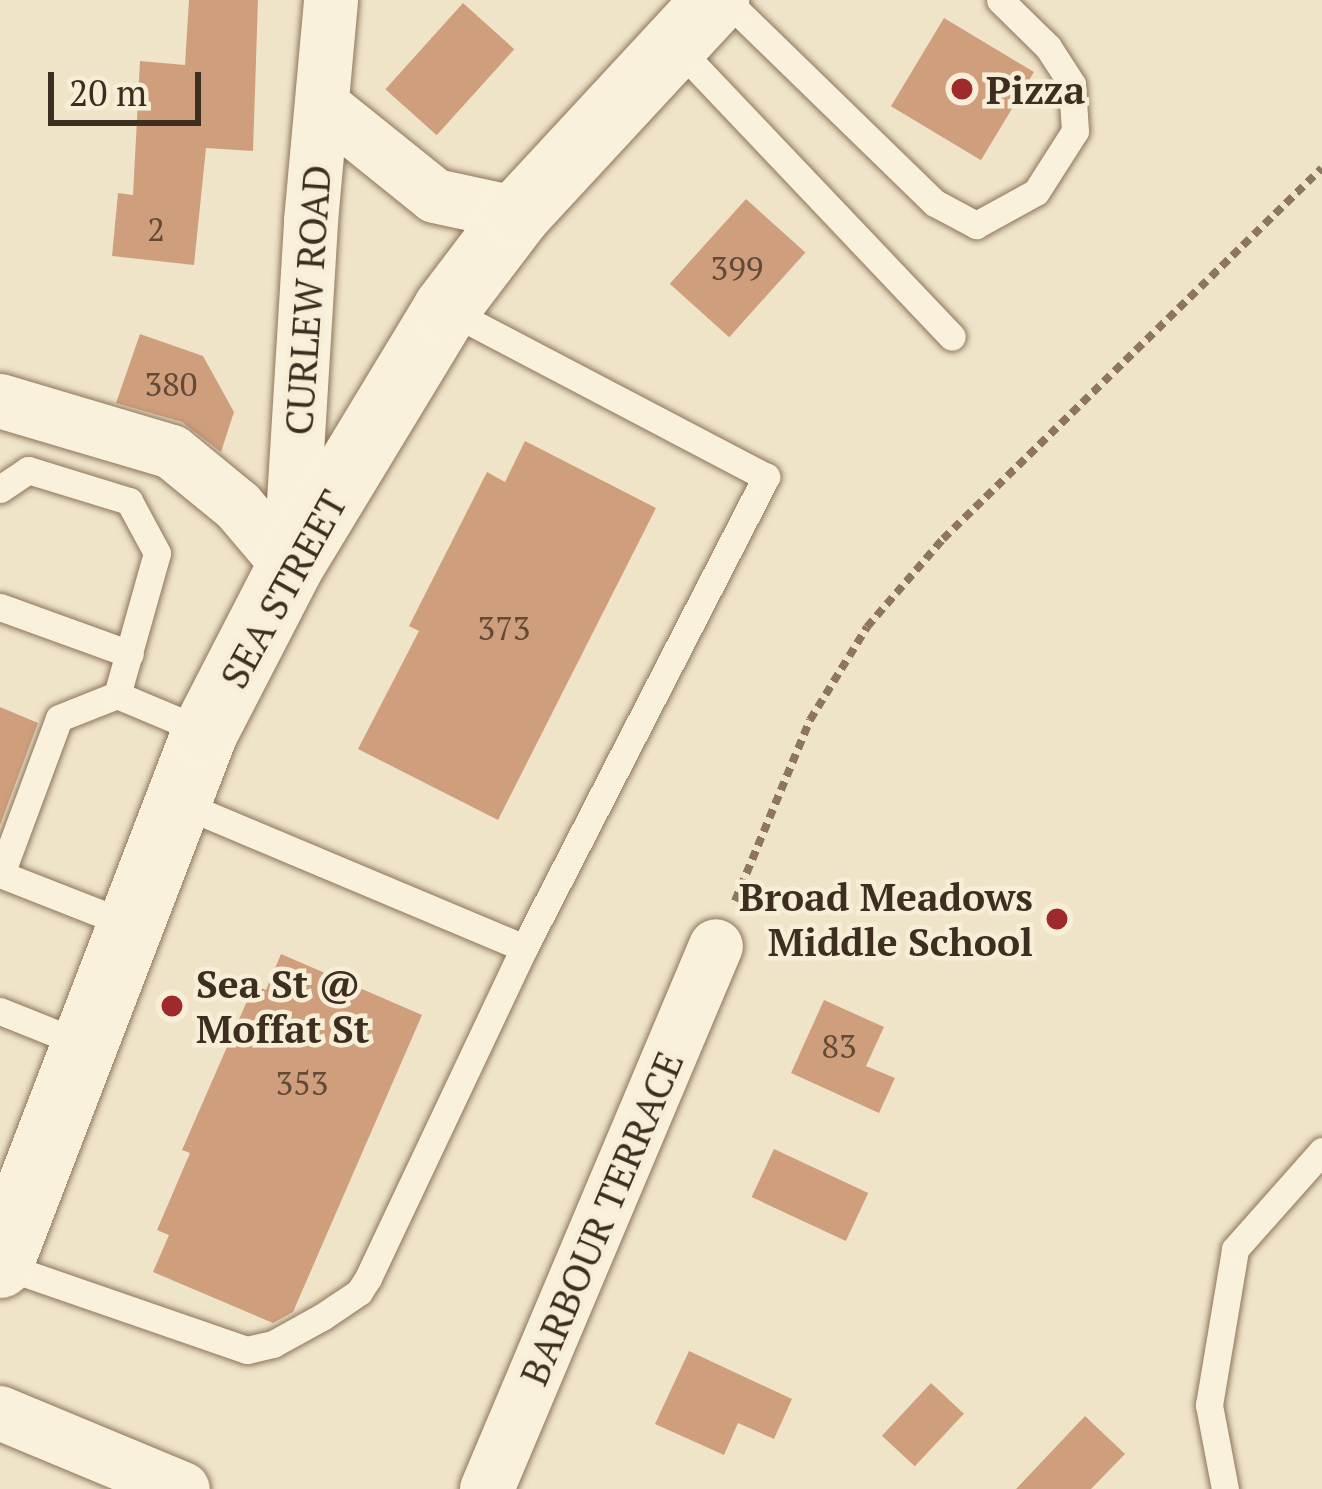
<!DOCTYPE html>
<html>
<head>
<meta charset="utf-8">
<style>
  body { margin:0 }
  #map { position:relative; width:1322px; height:1489px; overflow:hidden; background:#f0e4c8; font-family:"PT Serif",serif }
  div>[style] { position:absolute }
  .building>* { inset:0; background:#cf9f7d; transform-origin:0 0 }
  .path>* { height:8px; margin-top:-4px; transform-origin:0; background:repeating-linear-gradient(90deg,#8d765c 0 9px,transparent 0 15px) }
  .roads { filter:drop-shadow(0 0 3px #8d765c) drop-shadow(0 0 3px #8d765c) }
  .lane>* { height:27px; margin:-13.5px; padding:0 13.5px; transform-origin:13.5px; border-radius:13.5px; background:#faf1dc }
  .street>* { height:54px; margin:-27px; padding:0 27px; transform-origin:27px; border-radius:27px; background:#faf1dc }
  .secondary>* { height:66px; margin:-33px; padding:0 33px; transform-origin:33px; border-radius:33px; background:#faf1dc }
  .dots>* { width:33px; height:33px; translate:-50% -50%; box-sizing:border-box; border:6px solid #f7eed8; border-radius:50% }
  span { translate:-50% -50%; white-space:nowrap; text-align:center; line-height:1.15; -webkit-text-stroke:9px #f7eed8; paint-order:stroke }
  .number-label { font-size:33px; color:#624a37 }
  .number-label span { -webkit-text-stroke-width:0 }
  .poi-label { font-size:39px; color:#3d2e20; font-weight:700 }
  .left { translate:0 -50%; text-align:left }
  .right { translate:-100% -50%; text-align:right }
  .street-label { font-size:39px; color:#3d2e20 }
  .scale { position:absolute; left:48px; top:72px; width:153px; height:54px; box-sizing:border-box; border:6px solid #3d2e20; border-top:0; padding-left:15px; font-size:36px; line-height:42px; white-space:nowrap; color:#3d2e20; -webkit-text-stroke:9px #f7eed8; paint-order:stroke }
</style>
</head>
<body>
<div id="map">
  <div class="building">
    <div style="clip-path:polygon(189px 0,258px 0,253px 151px,206px 148px,194px 265px,112px 256px,118px 193px,133px 195px,140px 61px,185px 65px)"></div>
    <div style="left:463px;top:3px;width:69px;height:116px;rotate:42deg"></div>
    <div style="left:944px;top:18px;width:105px;height:103px;rotate:31deg"></div>
    <div style="left:746px;top:199px;width:80px;height:114px;rotate:42deg"></div>
    <div style="clip-path:polygon(140px 334px,203px 356px,234px 412px,221px 452px,182px 422px,116px 403px)"></div>
    <div style="clip-path:polygon(525px 441px,656px 508px,498px 820px,358px 749px,419px 631px,409px 626px,487px 472px,505px 482px)"></div>
    <div style="clip-path:polygon(0 707px,38px 723px,0 825px)"></div>
    <div style="clip-path:polygon(281px 954px,422px 1015px,293px 1312px,273px 1323px,153px 1272px,169px 1235px,157px 1230px,190px 1153px,182px 1150px,254px 985px,266px 990px)"></div>
    <div style="clip-path:polygon(824px 1000px,884px 1027px,866px 1066px,895px 1078px,879px 1113px,791px 1073px)"></div>
    <div style="left:774px;top:1149px;width:104px;height:53px;rotate:25deg"></div>
    <div style="clip-path:polygon(689px 1351px,792px 1399px,774px 1439px,738px 1423px,724px 1455px,655px 1424px)"></div>
    <div style="left:931px;top:1383px;width:45px;height:72px;rotate:43deg"></div>
    <div style="clip-path:polygon(1085px 1416px,1125px 1454px,1091px 1489px,1016px 1489px)"></div>
  </div>
  <div class="path">
    <div style="left:735px;top:901px;width:196px;rotate:-67.5deg"></div>
    <div style="left:810px;top:720px;width:109px;rotate:-58.5deg"></div>
    <div style="left:867px;top:627px;width:116px;rotate:-49.2deg"></div>
    <div style="left:943px;top:539px;width:530px;rotate:-44.39deg"></div>
  </div>
  <div class="roads">
    <div class="lane">
      <div style="left:726px;top:0;width:291px;rotate:44.2deg"></div>
      <div style="left:935px;top:203px;width:47px;rotate:28.2deg"></div>
      <div style="left:976px;top:225px;width:68px;rotate:-28.8deg"></div>
      <div style="left:1036px;top:192px;width:72px;rotate:-57.4deg"></div>
      <div style="left:1075px;top:131px;width:47px;rotate:-93.7deg"></div>
      <div style="left:1072px;top:84px;width:44px;rotate:-123deg"></div>
      <div style="left:1048px;top:47px;width:67px;rotate:-135.6deg"></div>
      <div style="left:675px;top:45px;width:402px;rotate:46.5deg"></div>
      <div style="left:0;top:489px;width:34px;rotate:-34deg"></div>
      <div style="left:28px;top:470px;width:106px;rotate:17.1deg"></div>
      <div style="left:129px;top:501px;width:59px;rotate:61.7deg"></div>
      <div style="left:157px;top:553px;width:148px;rotate:105.7deg"></div>
      <div style="left:0;top:607px;width:138px;rotate:19.9deg"></div>
      <div style="left:177px;top:802px;width:376px;rotate:22.8deg"></div>
      <div style="left:524px;top:948px;width:530px;rotate:-62.81deg"></div>
      <div style="left:766px;top:477px;width:361px;rotate:-152.3deg"></div>
      <div style="left:0;top:874px;width:140px;rotate:21.4deg"></div>
      <div style="left:1px;top:874px;width:166px;rotate:-69.6deg"></div>
      <div style="left:59px;top:718px;width:62px;rotate:-21.6deg"></div>
      <div style="left:117px;top:695px;width:95px;rotate:22.8deg"></div>
      <div style="left:0;top:1011px;width:92px;rotate:21.8deg"></div>
      <div style="left:1px;top:1265px;width:260px;rotate:19.1deg"></div>
      <div style="left:247px;top:1350px;width:27px;rotate:-13deg"></div>
      <div style="left:273px;top:1344px;width:56px;rotate:-28.9deg"></div>
      <div style="left:322px;top:1317px;width:45px;rotate:-34deg"></div>
      <div style="left:359px;top:1292px;width:17px;rotate:-57deg"></div>
      <div style="left:368px;top:1278px;width:365px;rotate:-64.7deg"></div>
      <div style="left:1225px;top:1489px;width:86px;rotate:-100.8deg"></div>
      <div style="left:1209px;top:1405px;width:158px;rotate:-80.5deg"></div>
      <div style="left:1235px;top:1249px;width:131px;rotate:-48.4deg"></div>
    </div>
    <div class="street">
      <div style="left:322px;top:105px;width:145px;rotate:38.8deg"></div>
      <div style="left:435px;top:196px;width:85px;rotate:12.2deg"></div>
      <div style="left:0;top:401px;width:179px;rotate:16.5deg"></div>
      <div style="left:172px;top:452px;width:85px;rotate:39.3deg"></div>
      <div style="left:238px;top:506px;width:80px;rotate:49.6deg"></div>
      <div style="left:290px;top:567px;width:347px;rotate:-86.5deg"></div>
      <div style="left:311px;top:221px;width:222px;rotate:-84.8deg"></div>
      <div style="left:0;top:1413px;width:198px;rotate:22.6deg"></div>
      <div style="left:487px;top:1489px;width:589px;rotate:-67.13deg"></div>
    </div>
    <div class="secondary">
      <div style="left:0;top:1265px;width:571px;rotate:-68.96deg"></div>
      <div style="left:205px;top:732px;width:186px;rotate:-62.7deg"></div>
      <div style="left:290px;top:567px;width:301px;rotate:-58.8deg"></div>
      <div style="left:446px;top:309px;width:119px;rotate:-52.8deg"></div>
      <div style="left:518px;top:214px;width:292px;rotate:-47.2deg"></div>
    </div>
  </div>
  <div class="dots">
    <div style="left:962px;top:89px;background:#9e2a2b"></div>
    <div style="left:1057px;top:919px;background:#9e2a2b"></div>
    <div style="left:172px;top:1006px;background:#9e2a2b"></div>
  </div>
  <div class="number-label">
    <span style="left:156px;top:229px">2</span>
    <span style="left:737px;top:268px">399</span>
    <span style="left:171px;top:384px">380</span>
    <span style="left:504px;top:628px">373</span>
    <span style="left:839px;top:1046px">83</span>
    <span style="left:302px;top:1083px">353</span>
  </div>
  <div class="poi-label">
    <span class="left" style="left:986px;top:89px">Pizza</span>
    <span class="right" style="left:1033px;top:919px">Broad Meadows<br>Middle School</span>
    <span class="left" style="left:196px;top:1006px">Sea St @<br>Moffat St</span>
  </div>
  <div class="street-label">
    <span style="left:307px;top:300px;rotate:-86deg">CURLEW ROAD</span>
    <span style="left:283px;top:589px;rotate:-61deg">SEA STREET</span>
    <span style="left:601px;top:1218px;rotate:-67deg">BARBOUR TERRACE</span>
  </div>
  <div class="scale">20 m</div>
</div>
</body>
</html>
